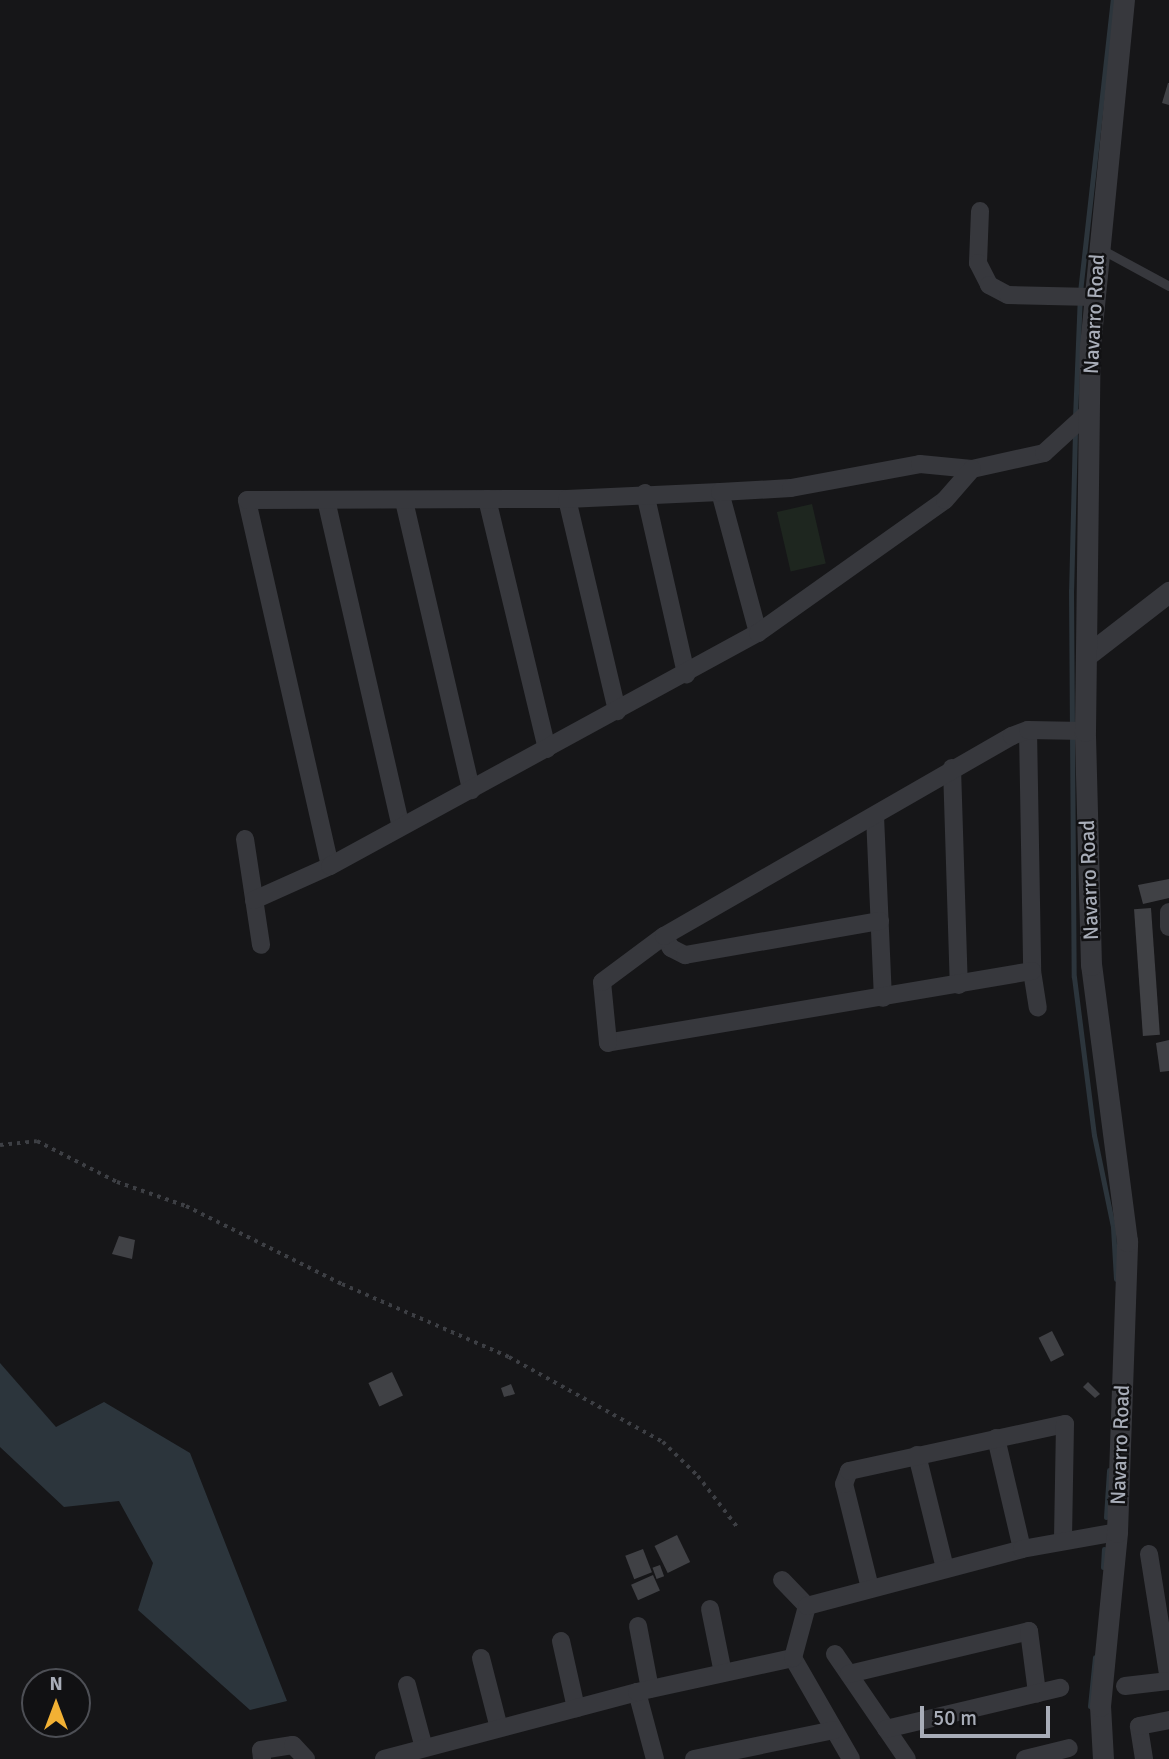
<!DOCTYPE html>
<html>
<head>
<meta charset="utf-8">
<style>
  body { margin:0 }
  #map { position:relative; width:1169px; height:1759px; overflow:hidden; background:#161618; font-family:Signika,sans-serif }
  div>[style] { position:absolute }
  .green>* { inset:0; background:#1e261f; transform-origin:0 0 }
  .water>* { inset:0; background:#2c353c }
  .stream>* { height:5px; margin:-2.5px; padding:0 2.5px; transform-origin:2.5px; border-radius:2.5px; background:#2c353c }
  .building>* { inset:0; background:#404145; transform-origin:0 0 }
  .path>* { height:3.5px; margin-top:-1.75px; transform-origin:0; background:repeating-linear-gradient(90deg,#3d3f44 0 3.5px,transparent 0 8.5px) }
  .service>* { height:9px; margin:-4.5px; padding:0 4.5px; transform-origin:4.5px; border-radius:4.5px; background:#37383d }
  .minor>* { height:18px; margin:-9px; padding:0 9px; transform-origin:9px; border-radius:9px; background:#37383d }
  .tertiary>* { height:21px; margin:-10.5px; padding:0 10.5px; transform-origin:10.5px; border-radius:10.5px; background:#37383d }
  span { translate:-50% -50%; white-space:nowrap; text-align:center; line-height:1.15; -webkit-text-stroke:5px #111113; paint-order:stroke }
  .street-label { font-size:21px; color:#a8adb8 }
  .north { position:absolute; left:21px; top:1668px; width:70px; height:70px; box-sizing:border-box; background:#111113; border:2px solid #4d4f55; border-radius:50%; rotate:0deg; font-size:19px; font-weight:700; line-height:28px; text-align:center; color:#a8adb8 }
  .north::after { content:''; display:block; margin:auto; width:24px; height:32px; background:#f2b134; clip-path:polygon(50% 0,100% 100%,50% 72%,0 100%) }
  .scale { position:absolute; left:920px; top:1706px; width:130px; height:32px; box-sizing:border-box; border:4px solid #a8adb8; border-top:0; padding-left:9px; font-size:21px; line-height:24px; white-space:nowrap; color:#a8adb8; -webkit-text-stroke:5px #111113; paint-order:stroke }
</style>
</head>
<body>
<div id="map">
  <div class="green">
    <div style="left:812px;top:504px;width:61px;height:36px;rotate:77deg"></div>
  </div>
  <div class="water">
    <div style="clip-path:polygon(0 1363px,56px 1427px,104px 1402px,190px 1453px,287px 1701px,250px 1710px,138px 1610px,153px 1563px,119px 1501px,64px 1507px,0 1447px)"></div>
  </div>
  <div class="stream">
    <div style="left:1075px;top:418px;width:126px;rotate:-87.7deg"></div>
    <div style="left:1080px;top:292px;width:294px;rotate:-83.6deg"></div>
    <div style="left:1075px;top:431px;width:159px;rotate:91.4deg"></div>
    <div style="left:1071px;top:590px;width:387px;rotate:89.6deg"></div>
    <div style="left:1074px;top:977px;width:159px;rotate:82.8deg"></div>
    <div style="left:1094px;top:1135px;width:94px;rotate:78.3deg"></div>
    <div style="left:1113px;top:1227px;width:52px;rotate:86.7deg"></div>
    <div style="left:1106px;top:1517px;width:47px;rotate:-86.3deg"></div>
    <div style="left:1103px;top:1567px;width:18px;rotate:-87deg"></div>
    <div style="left:1090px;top:1706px;width:49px;rotate:-84.2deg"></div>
  </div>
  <div class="building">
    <div style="clip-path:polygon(1168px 83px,1169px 83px,1169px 105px,1162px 103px)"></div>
    <div style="clip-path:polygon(1169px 879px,1169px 898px,1143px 904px,1138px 885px)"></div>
    <div style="left:1151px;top:908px;width:127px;height:17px;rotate:86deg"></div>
    <div style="clip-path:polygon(1169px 1040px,1169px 1071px,1160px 1072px,1156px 1043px)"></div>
    <div style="clip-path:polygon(119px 1236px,135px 1240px,132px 1259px,112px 1254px)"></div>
    <div style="left:1052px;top:1331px;width:27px;height:15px;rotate:63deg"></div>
    <div style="left:392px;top:1372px;width:26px;height:26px;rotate:65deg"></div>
    <div style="clip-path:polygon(1088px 1382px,1100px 1394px,1095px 1398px,1083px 1387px)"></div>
    <div style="clip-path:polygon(511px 1384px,515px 1394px,504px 1397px,501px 1388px)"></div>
    <div style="left:677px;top:1535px;width:30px;height:25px;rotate:64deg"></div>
    <div style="left:643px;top:1549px;width:25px;height:19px;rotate:69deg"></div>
    <div style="left:660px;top:1565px;width:12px;height:8px;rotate:70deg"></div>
    <div style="left:653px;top:1575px;width:17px;height:24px;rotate:66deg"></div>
  </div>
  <div class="path">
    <div style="left:0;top:1145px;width:37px;rotate:-6deg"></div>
    <div style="left:37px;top:1141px;width:90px;rotate:27.1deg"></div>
    <div style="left:117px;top:1182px;width:73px;rotate:19.2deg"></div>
    <div style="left:186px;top:1206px;width:174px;rotate:26.6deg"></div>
    <div style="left:342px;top:1284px;width:182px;rotate:23.6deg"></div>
    <div style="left:509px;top:1357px;width:176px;rotate:28.9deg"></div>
    <div style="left:663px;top:1442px;width:49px;rotate:44.2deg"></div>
    <div style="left:698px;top:1476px;width:66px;rotate:52.4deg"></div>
  </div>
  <div class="service">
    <div style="left:1099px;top:248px;width:80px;rotate:28.5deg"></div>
  </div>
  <div class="minor">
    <div style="left:980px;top:211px;width:52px;rotate:92.2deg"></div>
    <div style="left:978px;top:263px;width:25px;rotate:63deg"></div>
    <div style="left:989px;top:285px;width:21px;rotate:28deg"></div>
    <div style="left:1008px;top:295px;width:85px;rotate:1.3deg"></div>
    <div style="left:720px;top:492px;width:146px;rotate:74.9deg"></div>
    <div style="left:645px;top:493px;width:186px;rotate:77.2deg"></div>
    <div style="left:487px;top:499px;width:257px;rotate:76.5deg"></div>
    <div style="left:567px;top:499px;width:218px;rotate:76.7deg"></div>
    <div style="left:326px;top:500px;width:335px;rotate:77.1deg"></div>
    <div style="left:404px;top:501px;width:297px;rotate:76.9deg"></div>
    <div style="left:1028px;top:730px;width:241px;rotate:89deg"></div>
    <div style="left:1032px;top:971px;width:37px;rotate:81deg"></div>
    <div style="left:952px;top:768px;width:217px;rotate:88.2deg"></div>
    <div style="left:875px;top:816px;width:182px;rotate:87.5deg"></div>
    <div style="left:245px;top:839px;width:107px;rotate:81.4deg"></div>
    <div style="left:330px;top:866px;width:375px;rotate:-102.8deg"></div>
    <div style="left:247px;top:500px;width:320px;rotate:-0.2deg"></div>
    <div style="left:567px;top:499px;width:153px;rotate:-2.6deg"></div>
    <div style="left:720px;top:492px;width:71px;rotate:-3.2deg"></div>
    <div style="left:791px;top:488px;width:131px;rotate:-10.5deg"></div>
    <div style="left:920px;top:464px;width:52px;rotate:5.5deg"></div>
    <div style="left:972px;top:469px;width:74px;rotate:-12.5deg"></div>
    <div style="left:1044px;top:453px;width:62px;rotate:-42.4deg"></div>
    <div style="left:254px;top:900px;width:83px;rotate:-24.1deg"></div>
    <div style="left:330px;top:866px;width:487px;rotate:-28.6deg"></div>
    <div style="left:758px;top:633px;width:229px;rotate:-35.4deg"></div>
    <div style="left:945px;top:500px;width:41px;rotate:-48.9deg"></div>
    <div style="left:1169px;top:912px;width:15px;rotate:90deg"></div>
    <div style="left:664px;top:936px;width:14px;rotate:60deg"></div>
    <div style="left:671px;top:948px;width:16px;rotate:27deg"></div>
    <div style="left:685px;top:955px;width:198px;rotate:-9.9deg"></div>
    <div style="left:1032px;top:971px;width:430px;rotate:170.4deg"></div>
    <div style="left:608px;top:1043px;width:61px;rotate:-95.6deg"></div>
    <div style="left:602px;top:982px;width:77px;rotate:-36.6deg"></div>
    <div style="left:664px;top:936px;width:401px;rotate:-29.9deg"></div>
    <div style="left:1012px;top:736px;width:17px;rotate:-21deg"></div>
    <div style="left:1028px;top:730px;width:57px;rotate:1deg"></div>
    <div style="left:996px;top:1438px;width:114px;rotate:76.8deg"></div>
    <div style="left:917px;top:1455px;width:116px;rotate:76.1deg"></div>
    <div style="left:1149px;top:1554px;width:128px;rotate:81deg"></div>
    <div style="left:782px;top:1580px;width:36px;rotate:46deg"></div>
    <div style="left:870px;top:1588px;width:107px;rotate:-104deg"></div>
    <div style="left:844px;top:1484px;width:14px;rotate:-69deg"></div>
    <div style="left:849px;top:1471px;width:221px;rotate:-12.3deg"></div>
    <div style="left:1065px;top:1424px;width:115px;rotate:91deg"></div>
    <div style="left:710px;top:1609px;width:65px;rotate:78.5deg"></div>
    <div style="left:638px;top:1626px;width:64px;rotate:79.2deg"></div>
    <div style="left:561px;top:1641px;width:69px;rotate:77.4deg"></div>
    <div style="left:835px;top:1654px;width:127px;rotate:55.6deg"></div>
    <div style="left:481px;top:1658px;width:72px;rotate:75.6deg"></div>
    <div style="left:793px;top:1658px;width:116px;rotate:60.1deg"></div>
    <div style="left:849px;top:1674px;width:185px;rotate:-13.4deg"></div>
    <div style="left:1029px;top:1631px;width:63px;rotate:82.6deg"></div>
    <div style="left:407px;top:1685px;width:65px;rotate:74.9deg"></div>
    <div style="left:1125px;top:1686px;width:44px;rotate:-6.5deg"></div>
    <div style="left:637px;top:1692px;width:69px;rotate:75deg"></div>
    <div style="left:886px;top:1729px;width:179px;rotate:-13.3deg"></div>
    <div style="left:262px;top:1759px;width:9px;rotate:-96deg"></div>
    <div style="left:261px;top:1750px;width:32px;rotate:-9deg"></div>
    <div style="left:293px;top:1745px;width:19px;rotate:47deg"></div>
    <div style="left:384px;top:1759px;width:262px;rotate:-14.8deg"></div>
    <div style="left:637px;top:1692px;width:160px;rotate:-12.3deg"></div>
    <div style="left:793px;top:1658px;width:54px;rotate:-74.9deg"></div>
    <div style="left:807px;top:1606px;width:222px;rotate:-14.8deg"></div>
    <div style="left:1022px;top:1549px;width:97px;rotate:-10.1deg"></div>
    <div style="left:694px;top:1759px;width:143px;rotate:-11.7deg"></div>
    <div style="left:1025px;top:1759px;width:45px;rotate:-14deg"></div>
    <div style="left:1144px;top:1759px;width:33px;rotate:-99deg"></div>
    <div style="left:1139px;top:1726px;width:31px;rotate:-11deg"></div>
  </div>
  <div class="tertiary">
    <div style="left:1090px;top:653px;width:100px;rotate:-37.7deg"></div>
    <div style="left:1103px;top:1759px;width:53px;rotate:-93.2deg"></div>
    <div style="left:1100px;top:1706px;width:175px;rotate:-84.4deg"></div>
    <div style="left:1117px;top:1532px;width:291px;rotate:-88deg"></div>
    <div style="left:1127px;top:1241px;width:278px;rotate:-97.4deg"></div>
    <div style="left:1091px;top:965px;width:234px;rotate:-91.5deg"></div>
    <div style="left:1085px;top:731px;width:385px;rotate:-89.3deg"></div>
    <div style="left:1090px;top:346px;width:348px;rotate:-84.4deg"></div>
  </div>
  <div class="street-label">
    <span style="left:1094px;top:314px;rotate:-87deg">Navarro Road</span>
    <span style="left:1089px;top:880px;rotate:-92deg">Navarro Road</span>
    <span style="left:1120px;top:1445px;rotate:-88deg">Navarro Road</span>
  </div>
  <div class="north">N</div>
  <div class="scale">50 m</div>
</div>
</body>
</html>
